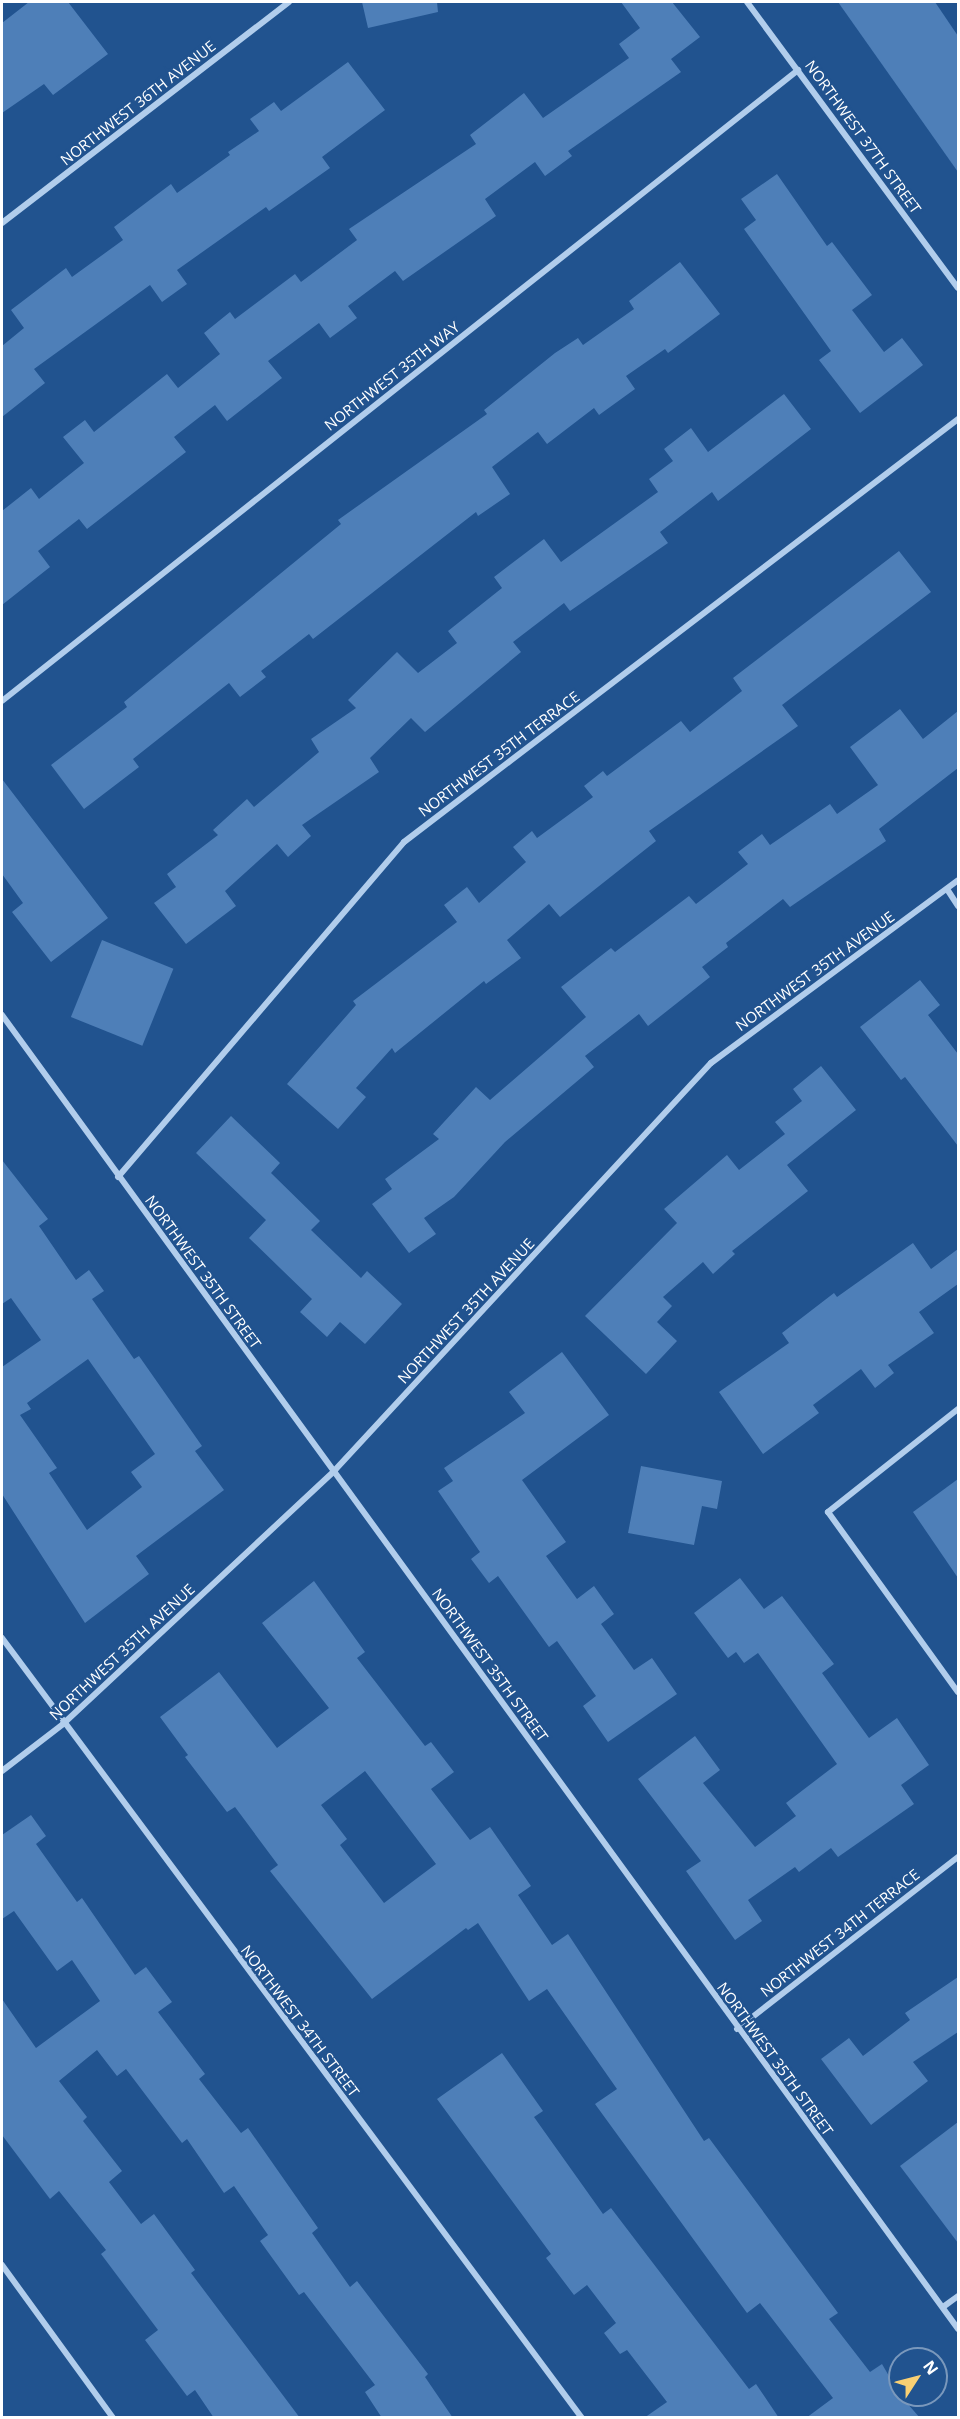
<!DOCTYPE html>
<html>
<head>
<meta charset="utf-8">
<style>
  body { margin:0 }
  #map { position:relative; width:960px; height:2419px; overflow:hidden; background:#21538f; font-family:"Open Sans",sans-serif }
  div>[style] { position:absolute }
  .building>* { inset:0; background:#4e7fb8; transform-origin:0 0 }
  .minor>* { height:6px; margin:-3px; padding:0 3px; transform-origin:3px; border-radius:3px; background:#b1cdec }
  span { translate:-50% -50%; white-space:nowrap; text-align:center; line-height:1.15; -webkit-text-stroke:5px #21538f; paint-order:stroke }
  .street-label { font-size:15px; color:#fff }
  .frame { position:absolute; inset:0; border:3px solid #fff; pointer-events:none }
  .north { position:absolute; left:888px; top:2347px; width:60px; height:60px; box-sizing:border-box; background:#21538f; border:2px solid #7a98bc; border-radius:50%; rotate:54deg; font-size:16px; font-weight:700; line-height:24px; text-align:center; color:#fff }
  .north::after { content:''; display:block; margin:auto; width:21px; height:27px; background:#f9d073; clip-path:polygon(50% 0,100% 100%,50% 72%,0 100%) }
</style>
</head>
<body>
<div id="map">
  <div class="building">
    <div style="clip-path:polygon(29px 2px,68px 2px,108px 54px,53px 95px,44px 84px,2px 113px,2px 23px)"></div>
    <div style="clip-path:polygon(362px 2px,437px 2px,438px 12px,368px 28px)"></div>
    <div style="clip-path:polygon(621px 2px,672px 2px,700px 37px,671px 59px,681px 72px,568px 151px,572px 156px,545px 176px,535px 162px,485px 199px,496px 216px,403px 281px,395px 271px,348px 306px,357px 318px,330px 338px,319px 323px,268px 361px,282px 378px,227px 421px,215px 405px,174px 437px,186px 452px,87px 529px,79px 519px,38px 551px,50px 567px,2px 605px,2px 511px,31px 488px,39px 499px,84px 463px,63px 437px,85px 420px,94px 432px,167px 374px,178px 388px,220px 354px,204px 333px,230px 312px,235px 319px,295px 274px,301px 282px,357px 240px,349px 229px,476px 144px,470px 135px,524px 93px,543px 118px,629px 58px,619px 44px,640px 28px)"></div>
    <div style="clip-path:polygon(838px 2px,935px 2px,958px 36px,958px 172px)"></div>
    <div style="clip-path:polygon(348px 62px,385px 110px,322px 157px,330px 168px,269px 211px,266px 207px,177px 270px,187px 284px,162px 302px,150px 285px,34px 369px,45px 383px,2px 417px,2px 346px,24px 328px,11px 310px,66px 268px,72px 277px,123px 240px,114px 227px,151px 199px,171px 184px,177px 193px,230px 155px,228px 152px,259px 131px,250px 119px,274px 102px,281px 111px)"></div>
    <div style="clip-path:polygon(777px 174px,827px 246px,832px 242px,872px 295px,852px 310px,884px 352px,902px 338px,923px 365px,860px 413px,819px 360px,831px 351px,744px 229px,756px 220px,741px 199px)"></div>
    <div style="clip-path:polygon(680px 262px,720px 314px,668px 353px,665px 349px,626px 376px,635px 389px,599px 415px,594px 408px,547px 444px,538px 432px,492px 467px,510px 494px,478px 516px,476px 512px,313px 639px,309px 634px,261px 671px,266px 677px,240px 697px,229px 683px,133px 759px,139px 767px,84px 809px,51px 765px,127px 707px,124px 702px,341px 524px,338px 520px,487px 414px,484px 410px,555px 353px,578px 338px,583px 345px,634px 309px,629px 301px)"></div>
    <div style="clip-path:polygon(784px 394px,811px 429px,718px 501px,712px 492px,660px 532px,668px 543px,570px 611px,564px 603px,513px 642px,521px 652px,425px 732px,411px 718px,370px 758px,379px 772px,302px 825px,311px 836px,288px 857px,277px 844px,225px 891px,236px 906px,186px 944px,154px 903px,176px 887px,167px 874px,218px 835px,213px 830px,247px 799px,254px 807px,319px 752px,311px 739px,356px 708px,348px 700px,397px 652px,418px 673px,457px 643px,448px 631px,502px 588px,494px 577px,544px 539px,561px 562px,658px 492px,649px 479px,673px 461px,664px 449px,691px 428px,708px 452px)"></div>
    <div style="clip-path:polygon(899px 551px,931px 592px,782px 705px,798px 726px,649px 831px,656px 841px,560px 917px,549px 904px,507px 940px,521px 958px,486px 984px,484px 981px,395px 1053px,392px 1048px,356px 1088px,366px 1097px,338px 1129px,287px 1084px,356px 1005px,353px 1001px,457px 922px,444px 905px,467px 887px,479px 903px,526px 862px,513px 847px,532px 831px,537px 838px,593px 797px,584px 786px,603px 771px,607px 776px,681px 721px,690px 732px,742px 691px,733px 678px)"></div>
    <div style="clip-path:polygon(900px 709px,923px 739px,958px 711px,958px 768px,879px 829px,886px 841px,790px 907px,783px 899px,726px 943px,728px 947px,702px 967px,710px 977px,648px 1026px,639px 1014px,585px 1056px,594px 1067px,505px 1142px,454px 1197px,424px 1218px,436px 1234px,409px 1253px,372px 1204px,392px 1189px,385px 1179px,439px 1139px,433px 1134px,476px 1087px,490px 1100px,586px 1017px,561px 987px,611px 948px,615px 952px,689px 896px,696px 904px,748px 864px,738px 852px,762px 834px,770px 845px,830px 804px,837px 814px,878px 785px,850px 747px)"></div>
    <div style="clip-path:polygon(2px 779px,108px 918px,51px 962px,12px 912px,23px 903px,2px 874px)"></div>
    <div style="left:102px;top:940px;width:77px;height:83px;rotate:22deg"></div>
    <div style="clip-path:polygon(920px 980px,940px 1005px,928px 1015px,958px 1054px,958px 1146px,905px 1077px,901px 1080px,860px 1027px)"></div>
    <div style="clip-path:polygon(821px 1066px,856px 1110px,787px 1165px,808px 1191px,732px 1251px,735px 1254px,713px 1274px,703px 1262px,663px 1297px,672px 1306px,657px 1322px,677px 1341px,646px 1374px,585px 1316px,677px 1223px,664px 1209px,727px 1155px,739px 1170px,785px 1134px,775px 1122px,802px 1101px,793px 1089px)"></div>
    <div style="clip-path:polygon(231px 1116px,280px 1163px,271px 1173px,320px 1221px,311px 1230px,361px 1278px,367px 1271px,402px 1304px,365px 1344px,340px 1322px,327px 1337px,300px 1312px,312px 1299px,249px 1238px,266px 1220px,196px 1153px)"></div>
    <div style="clip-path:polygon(evenodd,2px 1160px,48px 1219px,39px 1226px,76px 1280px,89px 1270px,104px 1291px,92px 1299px,134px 1359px,139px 1356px,202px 1446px,195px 1451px,224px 1490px,136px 1556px,149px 1574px,85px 1623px,2px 1494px,2px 1367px,41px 1340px,11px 1298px,2px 1304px,2px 1160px,88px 1359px,155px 1454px,131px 1472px,142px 1487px,87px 1530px,49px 1473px,57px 1468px,20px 1415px,31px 1409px,27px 1403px,88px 1359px)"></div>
    <div style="clip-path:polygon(913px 1243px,931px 1269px,958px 1249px,958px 1284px,919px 1312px,934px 1333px,888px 1365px,894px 1373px,875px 1388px,861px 1369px,813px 1405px,819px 1413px,763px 1454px,719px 1392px,789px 1343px,782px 1333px,834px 1293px,837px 1297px)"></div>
    <div style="clip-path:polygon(562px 1352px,609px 1415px,522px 1480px,566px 1542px,546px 1556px,577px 1599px,594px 1586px,614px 1614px,601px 1624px,634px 1670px,652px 1658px,677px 1694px,608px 1742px,583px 1706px,596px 1696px,557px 1641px,549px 1647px,498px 1576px,489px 1583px,471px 1559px,480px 1552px,438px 1491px,453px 1481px,444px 1468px,525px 1413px,509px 1392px)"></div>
    <div style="clip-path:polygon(641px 1466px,722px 1481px,717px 1509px,702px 1506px,694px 1545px,628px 1533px)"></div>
    <div style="clip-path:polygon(958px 1479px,958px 1578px,913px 1512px)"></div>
    <div style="clip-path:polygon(740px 1578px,764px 1609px,782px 1596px,834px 1664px,822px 1673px,869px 1738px,897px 1718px,929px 1765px,901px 1785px,914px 1804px,838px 1857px,831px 1848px,799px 1872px,795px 1867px,748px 1900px,762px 1921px,735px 1940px,686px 1871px,701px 1861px,638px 1779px,695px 1736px,720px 1770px,703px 1783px,755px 1847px,796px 1816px,786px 1803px,837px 1764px,758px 1653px,744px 1663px,736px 1652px,728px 1658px,694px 1613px)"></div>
    <div style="clip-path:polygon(evenodd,314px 1581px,365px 1652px,357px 1658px,425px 1746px,431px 1742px,454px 1772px,431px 1789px,470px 1840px,490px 1827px,531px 1886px,518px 1895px,552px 1945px,568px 1934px,704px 2141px,709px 2138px,838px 2313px,829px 2319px,870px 2372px,882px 2364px,900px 2395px,920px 2418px,806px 2418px,833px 2398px,760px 2303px,747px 2313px,595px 2104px,617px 2089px,547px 1989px,529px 2001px,478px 1923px,468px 1930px,466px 1928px,372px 1999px,270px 1871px,278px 1865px,235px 1807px,227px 1812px,185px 1757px,188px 1755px,160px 1717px,219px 1672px,277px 1748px,329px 1708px,262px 1623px,314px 1581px,365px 1771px,436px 1864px,384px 1903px,340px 1845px,347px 1839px,321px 1805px,365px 1771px)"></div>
    <div style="clip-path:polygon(31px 1815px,46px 1836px,36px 1844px,77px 1902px,82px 1898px,135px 1975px,146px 1967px,172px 2002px,158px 2012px,205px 2074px,199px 2079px,241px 2133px,248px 2128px,318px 2228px,312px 2233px,350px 2287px,357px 2281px,428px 2374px,425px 2377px,453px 2418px,382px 2418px,365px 2392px,375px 2385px,304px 2292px,299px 2295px,260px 2241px,268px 2235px,234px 2186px,224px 2193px,187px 2139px,182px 2143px,126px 2069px,117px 2076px,97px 2050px,59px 2081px,87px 2117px,83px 2121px,122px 2171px,109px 2182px,141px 2224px,154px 2214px,195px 2270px,191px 2273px,300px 2418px,214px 2418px,195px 2390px,187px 2396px,145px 2340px,158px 2330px,101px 2254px,106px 2250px,59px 2191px,50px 2199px,2px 2135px,2px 1999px,36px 2048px,100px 2001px,72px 1960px,57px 1971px,14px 1911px,2px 1919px,2px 1835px)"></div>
    <div style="clip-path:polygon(958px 1977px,958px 2032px,913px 2062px,928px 2081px,871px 2125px,821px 2059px,849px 2038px,863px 2056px,910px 2020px,905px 2013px)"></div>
    <div style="clip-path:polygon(502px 2053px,543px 2111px,534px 2117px,603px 2214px,611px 2208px,749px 2389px,756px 2384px,779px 2418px,644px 2418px,667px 2402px,627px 2350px,620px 2354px,604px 2333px,616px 2323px,587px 2285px,574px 2295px,546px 2258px,551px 2254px,437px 2099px)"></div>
    <div style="clip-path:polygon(958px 2122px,958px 2243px,900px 2166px)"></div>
  </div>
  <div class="minor">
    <div style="left:747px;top:2px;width:355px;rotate:53.6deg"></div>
    <div style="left:2px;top:223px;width:362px;rotate:-37.6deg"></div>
    <div style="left:2px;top:701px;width:1016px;rotate:-38.4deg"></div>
    <div style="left:947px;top:889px;width:20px;rotate:57deg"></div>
    <div style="left:2px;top:1015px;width:1625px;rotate:53.96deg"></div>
    <div style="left:118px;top:1177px;width:440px;rotate:-49.5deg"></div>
    <div style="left:404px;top:842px;width:697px;rotate:-37.36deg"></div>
    <div style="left:958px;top:1409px;width:166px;rotate:141.6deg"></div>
    <div style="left:828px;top:1512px;width:222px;rotate:54.2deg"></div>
    <div style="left:2px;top:1638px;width:972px;rotate:53.37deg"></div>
    <div style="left:2px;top:1771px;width:77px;rotate:-37.6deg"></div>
    <div style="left:63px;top:1724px;width:372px;rotate:-43deg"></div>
    <div style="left:335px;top:1470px;width:554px;rotate:-47.27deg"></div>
    <div style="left:711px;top:1063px;width:307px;rotate:-36.5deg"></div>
    <div style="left:737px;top:2029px;width:280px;rotate:-37.9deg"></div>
    <div style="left:2px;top:2265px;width:189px;rotate:54deg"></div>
    <div style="left:943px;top:2307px;width:19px;rotate:-36deg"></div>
  </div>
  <div class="street-label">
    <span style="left:138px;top:103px;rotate:-38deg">NORTHWEST 36TH AVENUE</span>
    <span style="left:863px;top:137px;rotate:54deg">NORTHWEST 37TH STREET</span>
    <span style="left:392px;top:376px;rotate:-38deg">NORTHWEST 35TH WAY</span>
    <span style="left:499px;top:754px;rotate:-37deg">NORTHWEST 35TH TERRACE</span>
    <span style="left:815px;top:971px;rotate:-36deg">NORTHWEST 35TH AVENUE</span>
    <span style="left:203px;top:1272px;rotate:54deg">NORTHWEST 35TH STREET</span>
    <span style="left:466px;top:1311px;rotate:-47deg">NORTHWEST 35TH AVENUE</span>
    <span style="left:122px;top:1652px;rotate:-43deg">NORTHWEST 35TH AVENUE</span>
    <span style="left:490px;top:1665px;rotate:54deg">NORTHWEST 35TH STREET</span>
    <span style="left:840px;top:1933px;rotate:-38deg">NORTHWEST 34TH TERRACE</span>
    <span style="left:300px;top:2021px;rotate:53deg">NORTHWEST 34TH STREET</span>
    <span style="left:775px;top:2059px;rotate:54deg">NORTHWEST 35TH STREET</span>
  </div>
  <div class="frame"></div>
  <div class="north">N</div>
</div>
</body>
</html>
